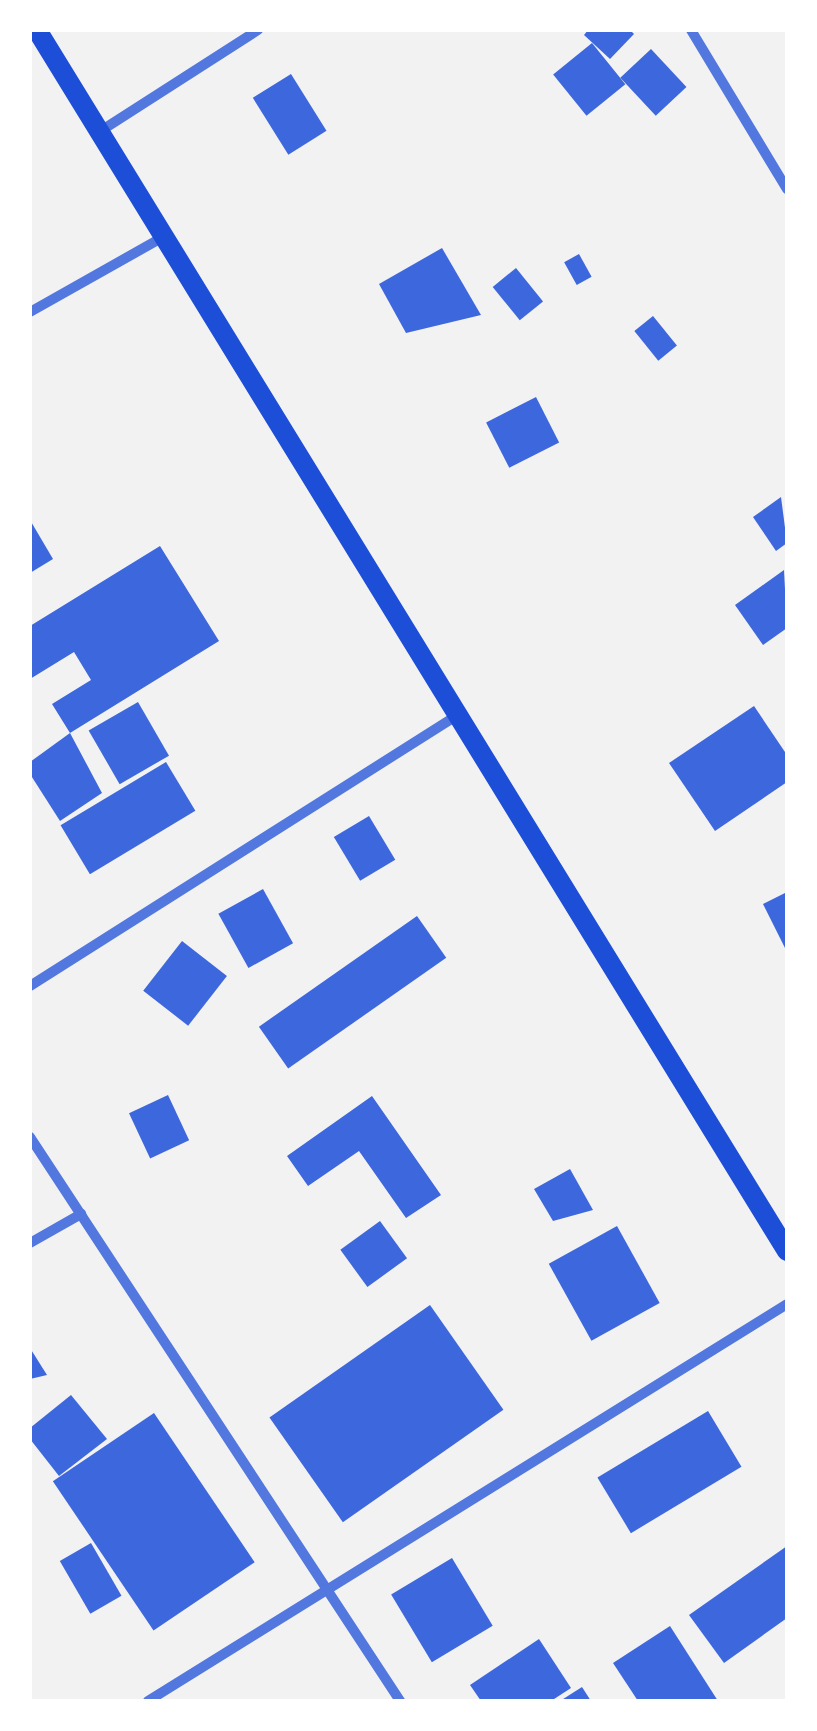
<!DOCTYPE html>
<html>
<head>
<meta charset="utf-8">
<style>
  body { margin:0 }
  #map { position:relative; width:817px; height:1731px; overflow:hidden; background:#f2f2f2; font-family:"Asap Condensed",sans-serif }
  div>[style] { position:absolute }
  .building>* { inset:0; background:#3d67dc; transform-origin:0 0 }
  .minor>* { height:10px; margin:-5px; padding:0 5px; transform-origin:5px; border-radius:5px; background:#5277de }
  .secondary>* { height:20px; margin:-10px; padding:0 10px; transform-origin:10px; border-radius:10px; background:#1d4ed8 }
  span { translate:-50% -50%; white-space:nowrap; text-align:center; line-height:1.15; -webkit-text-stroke:9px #fff; paint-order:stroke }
  .frame { position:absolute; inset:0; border:32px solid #fff; pointer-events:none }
</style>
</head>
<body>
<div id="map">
  <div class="building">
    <div style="clip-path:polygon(588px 30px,630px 30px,634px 34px,610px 59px,584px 35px)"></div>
    <div style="left:592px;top:43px;width:53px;height:50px;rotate:51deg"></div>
    <div style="left:651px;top:49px;width:52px;height:42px;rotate:47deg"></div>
    <div style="left:291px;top:74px;width:67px;height:45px;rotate:58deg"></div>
    <div style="clip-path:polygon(442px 248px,481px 315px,406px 333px,379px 284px)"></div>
    <div style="left:579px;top:254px;width:26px;height:17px;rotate:61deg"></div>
    <div style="left:516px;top:268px;width:43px;height:30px;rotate:51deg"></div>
    <div style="left:653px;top:316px;width:38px;height:24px;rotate:51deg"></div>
    <div style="left:536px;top:397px;width:51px;height:56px;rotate:63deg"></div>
    <div style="clip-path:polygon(781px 497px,787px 543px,776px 551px,753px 517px)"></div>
    <div style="clip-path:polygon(30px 520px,53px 559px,30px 573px)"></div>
    <div style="clip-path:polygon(160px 546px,219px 641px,70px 733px,52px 704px,91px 680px,74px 652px,30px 679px,30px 626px)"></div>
    <div style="clip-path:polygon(784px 570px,787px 628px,763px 645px,735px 605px)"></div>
    <div style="left:138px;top:702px;width:62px;height:57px;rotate:60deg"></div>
    <div style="clip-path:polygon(754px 706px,787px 755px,787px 782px,715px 831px,669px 763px)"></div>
    <div style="clip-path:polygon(70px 733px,102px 793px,60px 821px,30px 774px,30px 762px)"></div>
    <div style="left:166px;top:762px;width:57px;height:123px;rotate:59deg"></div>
    <div style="left:369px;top:816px;width:51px;height:41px;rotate:59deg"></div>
    <div style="left:263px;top:889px;width:62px;height:51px;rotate:61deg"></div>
    <div style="clip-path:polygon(787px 892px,787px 952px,763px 904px)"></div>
    <div style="left:417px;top:916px;width:51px;height:193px;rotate:55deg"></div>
    <div style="left:182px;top:941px;width:57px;height:63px;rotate:38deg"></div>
    <div style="left:168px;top:1095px;width:50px;height:43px;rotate:65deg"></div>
    <div style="clip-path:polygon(372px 1096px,441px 1195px,406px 1218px,359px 1151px,308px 1186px,287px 1156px)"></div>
    <div style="clip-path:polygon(570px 1169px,593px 1210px,553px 1221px,534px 1189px)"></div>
    <div style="left:380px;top:1221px;width:46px;height:49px;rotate:54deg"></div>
    <div style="left:617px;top:1226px;width:88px;height:78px;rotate:61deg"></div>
    <div style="left:430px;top:1305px;width:128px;height:196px;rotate:55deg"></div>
    <div style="clip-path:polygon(30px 1348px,47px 1375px,30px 1379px)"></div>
    <div style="clip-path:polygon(71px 1395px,107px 1439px,59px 1476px,30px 1439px,30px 1428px)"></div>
    <div style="left:708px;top:1411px;width:65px;height:129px;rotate:59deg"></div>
    <div style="left:154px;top:1413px;width:180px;height:122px;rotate:56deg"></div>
    <div style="left:91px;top:1543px;width:61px;height:36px;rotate:60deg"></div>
    <div style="clip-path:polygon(787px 1546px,787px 1618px,724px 1663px,689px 1615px)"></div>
    <div style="left:452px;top:1558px;width:79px;height:71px;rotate:59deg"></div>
    <div style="clip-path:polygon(670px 1626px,718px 1701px,638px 1701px,613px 1663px)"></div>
    <div style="clip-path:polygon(539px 1639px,571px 1688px,551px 1701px,481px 1701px,470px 1685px)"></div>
    <div style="clip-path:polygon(582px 1687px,591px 1701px,560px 1701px)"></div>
  </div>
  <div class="minor">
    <div style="left:691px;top:30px;width:186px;rotate:58.9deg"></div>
    <div style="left:99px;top:132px;width:189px;rotate:-32.7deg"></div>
    <div style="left:30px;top:312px;width:153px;rotate:-29.4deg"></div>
    <div style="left:30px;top:986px;width:504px;rotate:-32.37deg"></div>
    <div style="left:30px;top:1137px;width:675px;rotate:56.73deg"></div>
    <div style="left:30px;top:1243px;width:59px;rotate:-29.6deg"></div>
    <div style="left:148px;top:1701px;width:752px;rotate:-31.85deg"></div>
  </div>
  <div class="secondary">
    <div style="left:37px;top:30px;width:1433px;rotate:58.44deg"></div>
  </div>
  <div class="frame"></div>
</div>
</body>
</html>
